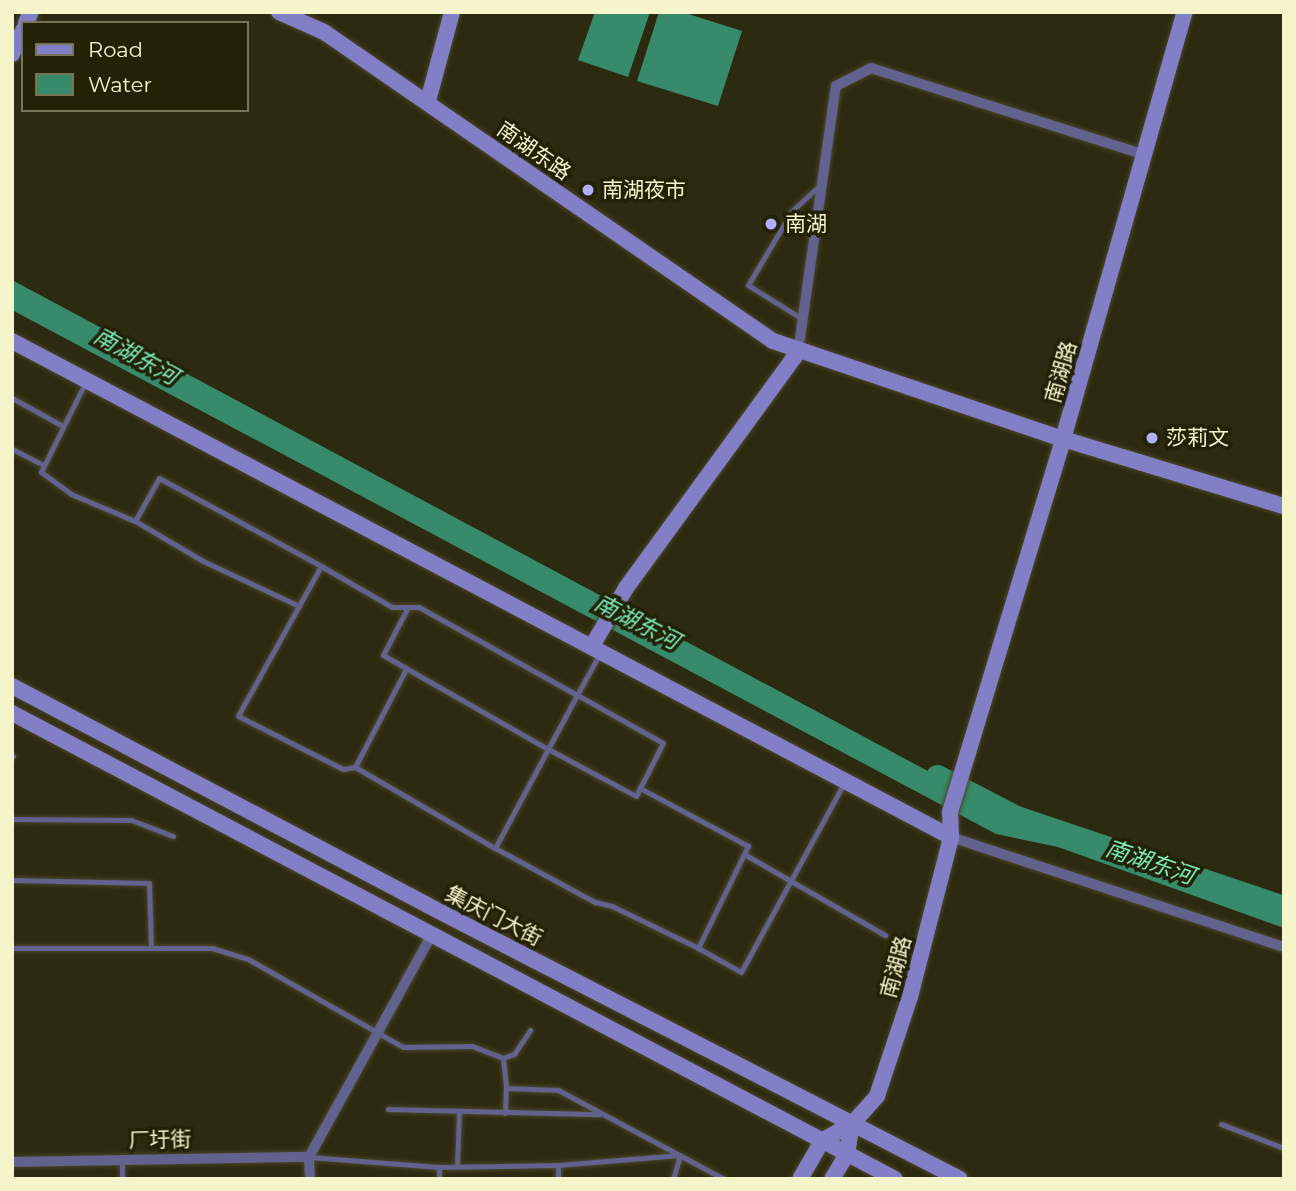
<!DOCTYPE html>
<html>
<head>
<meta charset="utf-8">
<style>
  body { margin:0 }
  #map { position:relative; width:1296px; height:1191px; overflow:hidden; background:#2c2a10; font-family:Montserrat,"Noto Sans SC",sans-serif }
  div>[style] { position:absolute }
  .water>* { inset:0; background:#378b6b }
  .river>* { height:23px; margin:-11.5px; padding:0 11.5px; transform-origin:11.5px; border-radius:11.5px; background:#378b6b }
  .path>* { height:2.5px; margin-top:-1.25px; transform-origin:0; background:repeating-linear-gradient(90deg,#888665 0 2px,transparent 0 7px) }
  .roads { filter:drop-shadow(0 0 2px #48462a) drop-shadow(0 0 2px #48462a) }
  .lane>* { height:5px; margin:-2.5px; padding:0 2.5px; transform-origin:2.5px; border-radius:2.5px; background:#63618d }
  .street>* { height:10px; margin:-5px; padding:0 5px; transform-origin:5px; border-radius:5px; background:#63618d }
  .secondary>* { height:16px; margin:-8px; padding:0 8px; transform-origin:8px; border-radius:8px; background:#837fc6 }
  .dots>* { width:19px; height:19px; translate:-50% -50%; box-sizing:border-box; border:4px solid #232106; border-radius:50% }
  span { translate:-50% -50%; white-space:nowrap; text-align:center; line-height:1.15; -webkit-text-stroke:7px #232106; paint-order:stroke }
  .street-label { font-size:21px; color:#f6f4cb }
  .poi-label { font-size:21px; color:#f6f4cb }
  .left { translate:0 -50%; text-align:left }
  .water-label { font-size:23px; color:#79edbf; font-style:italic }
  .frame { position:absolute; inset:0; border:14px solid #f6f4cb; pointer-events:none }
  .legend { position:absolute; left:21px; top:21px; width:228px; height:91px; box-sizing:border-box; background:#232106; border:2px solid #777555; margin:0; padding:9px 12px; list-style:none; font-size:21px; color:#f6f4cb }
  .legend li { display:flex; align-items:center; gap:14px; height:35px }
  .legend b { width:35px; border:2px solid #777555 }
</style>
</head>
<body>
<div id="map">
  <div class="water">
    <div style="clip-path:polygon(595px 12px,650px 12px,628px 77px,578px 60px)"></div>
    <div style="clip-path:polygon(659px 12px,682px 12px,742px 31px,718px 106px,637px 81px)"></div>
    <div style="clip-path:polygon(12px 280px,1036px 829px,1284px 909px,1284px 928px,1058px 847px,996px 834px,12px 310px)"></div>
  </div>
  <div class="river">
    <div style="left:937px;top:776px;width:89px;rotate:27.4deg"></div>
    <div style="left:1016px;top:817px;width:283px;rotate:18.6deg"></div>
  </div>
  <div class="path">
    <div style="left:893px;top:940px;width:18px;rotate:27deg"></div>
  </div>
  <div class="roads">
    <div class="lane">
      <div style="left:804px;top:320px;width:66px;rotate:-148deg"></div>
      <div style="left:748px;top:285px;width:86px;rotate:-59.3deg"></div>
      <div style="left:792px;top:211px;width:37px;rotate:-43deg"></div>
      <div style="left:85px;top:383px;width:99px;rotate:116.3deg"></div>
      <div style="left:41px;top:472px;width:37px;rotate:36deg"></div>
      <div style="left:71px;top:494px;width:69px;rotate:22.9deg"></div>
      <div style="left:12px;top:398px;width:58px;rotate:28.8deg"></div>
      <div style="left:12px;top:449px;width:35px;rotate:27deg"></div>
      <div style="left:299px;top:606px;width:106px;rotate:-154.9deg"></div>
      <div style="left:203px;top:561px;width:79px;rotate:-149.5deg"></div>
      <div style="left:135px;top:521px;width:49px;rotate:-60.8deg"></div>
      <div style="left:159px;top:478px;width:184px;rotate:28.5deg"></div>
      <div style="left:408px;top:607px;width:54px;rotate:117.5deg"></div>
      <div style="left:383px;top:655px;width:190px;rotate:29.7deg"></div>
      <div style="left:548px;top:749px;width:100px;rotate:28.1deg"></div>
      <div style="left:636px;top:796px;width:59px;rotate:-63deg"></div>
      <div style="left:663px;top:743px;width:98px;rotate:-150.8deg"></div>
      <div style="left:577px;top:695px;width:181px;rotate:-150.9deg"></div>
      <div style="left:419px;top:607px;width:27px;rotate:180deg"></div>
      <div style="left:392px;top:607px;width:82px;rotate:-150deg"></div>
      <div style="left:321px;top:566px;width:171px;rotate:119deg"></div>
      <div style="left:238px;top:716px;width:118px;rotate:26.8deg"></div>
      <div style="left:343px;top:769px;width:12px;rotate:-9deg"></div>
      <div style="left:355px;top:767px;width:162px;rotate:30.1deg"></div>
      <div style="left:495px;top:848px;width:112px;rotate:-61.8deg"></div>
      <div style="left:548px;top:749px;width:61px;rotate:-61.8deg"></div>
      <div style="left:577px;top:695px;width:48px;rotate:-61.3deg"></div>
      <div style="left:12px;top:756px;width:1px"></div>
      <div style="left:355px;top:767px;width:110px;rotate:-62.5deg"></div>
      <div style="left:12px;top:819px;width:119px;rotate:0.5deg"></div>
      <div style="left:131px;top:820px;width:45px;rotate:20.9deg"></div>
      <div style="left:495px;top:848px;width:114px;rotate:28.4deg"></div>
      <div style="left:595px;top:902px;width:17px;rotate:13deg"></div>
      <div style="left:612px;top:906px;width:96px;rotate:26deg"></div>
      <div style="left:698px;top:948px;width:114px;rotate:-63.9deg"></div>
      <div style="left:748px;top:846px;width:123px;rotate:-151.8deg"></div>
      <div style="left:744px;top:854px;width:163px;rotate:29.9deg"></div>
      <div style="left:12px;top:880px;width:137px;rotate:1.3deg"></div>
      <div style="left:149px;top:883px;width:65px;rotate:88.2deg"></div>
      <div style="left:12px;top:948px;width:200px"></div>
      <div style="left:212px;top:948px;width:38px;rotate:17deg"></div>
      <div style="left:248px;top:959px;width:178px;rotate:29.6deg"></div>
      <div style="left:403px;top:1047px;width:69px;rotate:-0.8deg"></div>
      <div style="left:472px;top:1046px;width:33px;rotate:21deg"></div>
      <div style="left:503px;top:1058px;width:30px;rotate:84deg"></div>
      <div style="left:506px;top:1088px;width:52px;rotate:2.2deg"></div>
      <div style="left:558px;top:1090px;width:188px;rotate:28.2deg"></div>
      <div style="left:698px;top:948px;width:49px;rotate:29.2deg"></div>
      <div style="left:741px;top:972px;width:215px;rotate:-61.4deg"></div>
      <div style="left:503px;top:1058px;width:12px;rotate:-20deg"></div>
      <div style="left:514px;top:1054px;width:29px;rotate:-56deg"></div>
      <div style="left:388px;top:1109px;width:212px;rotate:1.4deg"></div>
      <div style="left:505px;top:1113px;width:25px;rotate:-88deg"></div>
      <div style="left:1221px;top:1124px;width:67px;rotate:20.9deg"></div>
      <div style="left:309px;top:1157px;width:130px;rotate:4.4deg"></div>
      <div style="left:439px;top:1167px;width:119px;rotate:-1deg"></div>
      <div style="left:558px;top:1165px;width:122px;rotate:-4.7deg"></div>
      <div style="left:680px;top:1155px;width:25px;rotate:106deg"></div>
      <div style="left:122px;top:1160px;width:19px;rotate:90deg"></div>
      <div style="left:558px;top:1165px;width:14px;rotate:90deg"></div>
      <div style="left:457px;top:1166px;width:53px;rotate:-87.8deg"></div>
      <div style="left:439px;top:1167px;width:12px;rotate:90deg"></div>
    </div>
    <div class="street">
      <div style="left:798px;top:352px;width:269px;rotate:-81.9deg"></div>
      <div style="left:836px;top:86px;width:39px;rotate:-27deg"></div>
      <div style="left:871px;top:68px;width:287px;rotate:17.6deg"></div>
      <div style="left:951px;top:837px;width:351px;rotate:18.3deg"></div>
      <div style="left:12px;top:1162px;width:297px;rotate:-1deg"></div>
      <div style="left:310px;top:1179px;width:22px;rotate:-93deg"></div>
      <div style="left:309px;top:1157px;width:252px;rotate:-61.1deg"></div>
    </div>
    <div class="secondary">
      <div style="left:279px;top:12px;width:49px;rotate:24deg"></div>
      <div style="left:324px;top:32px;width:545px;rotate:34.54deg"></div>
      <div style="left:773px;top:341px;width:306px;rotate:18.7deg"></div>
      <div style="left:1063px;top:439px;width:231px;rotate:16.9deg"></div>
      <div style="left:26px;top:23px;width:12px;rotate:-66deg"></div>
      <div style="left:12px;top:54px;width:26px;rotate:-65deg"></div>
      <div style="left:428px;top:101px;width:92px;rotate:-74.9deg"></div>
      <div style="left:12px;top:341px;width:1062px;rotate:27.84deg"></div>
      <div style="left:592px;top:646px;width:67px;rotate:-59.6deg"></div>
      <div style="left:626px;top:588px;width:292px;rotate:-53.9deg"></div>
      <div style="left:12px;top:686px;width:469px;rotate:27.8deg"></div>
      <div style="left:427px;top:905px;width:599px;rotate:27.21deg"></div>
      <div style="left:12px;top:713px;width:998px;rotate:27.82deg"></div>
      <div style="left:800px;top:1179px;width:44px;rotate:-59.9deg"></div>
      <div style="left:822px;top:1141px;width:34px;rotate:-30deg"></div>
      <div style="left:852px;top:1124px;width:38px;rotate:-48deg"></div>
      <div style="left:877px;top:1096px;width:104px;rotate:-71.6deg"></div>
      <div style="left:910px;top:997px;width:165px;rotate:-75.6deg"></div>
      <div style="left:951px;top:837px;width:25px;rotate:-92deg"></div>
      <div style="left:950px;top:812px;width:390px;rotate:-73.1deg"></div>
      <div style="left:1063px;top:439px;width:444px;rotate:-74.1deg"></div>
      <div style="left:832px;top:1179px;width:29px;rotate:-59deg"></div>
      <div style="left:847px;top:1154px;width:30px;rotate:-81deg"></div>
    </div>
  </div>
  <div class="dots">
    <div style="left:588px;top:190px;background:#b0adfa"></div>
    <div style="left:771px;top:224px;background:#b0adfa"></div>
    <div style="left:1152px;top:438px;background:#b0adfa"></div>
  </div>
  <div class="street-label">
    <span style="left:534px;top:151px;rotate:35deg">南湖东路</span>
    <span style="left:1061px;top:372px;rotate:-74deg">南湖路</span>
    <span style="left:494px;top:916px;rotate:27deg">集庆门大街</span>
    <span style="left:896px;top:967px;rotate:-75deg">南湖路</span>
    <span style="left:160px;top:1140px;rotate:-1deg">厂圩街</span>
  </div>
  <div class="poi-label">
    <span class="left" style="left:602px;top:190px">南湖夜市</span>
    <span class="left" style="left:785px;top:224px">南湖</span>
    <span class="left" style="left:1166px;top:438px">莎莉文</span>
  </div>
  <div class="water-label">
    <span style="left:136px;top:356px;rotate:29deg">南湖东河</span>
    <span style="left:637px;top:622px;rotate:27deg">南湖东河</span>
    <span style="left:1150px;top:862px;rotate:19deg">南湖东河</span>
  </div>
  <div class="frame"></div>
  <ul class="legend">
  <li><b style="height:9px;background:#837fc6"></b>Road</li>
  <li><b style="height:19px;background:#378b6b"></b>Water</li>
  </ul>
</div>
</body>
</html>
